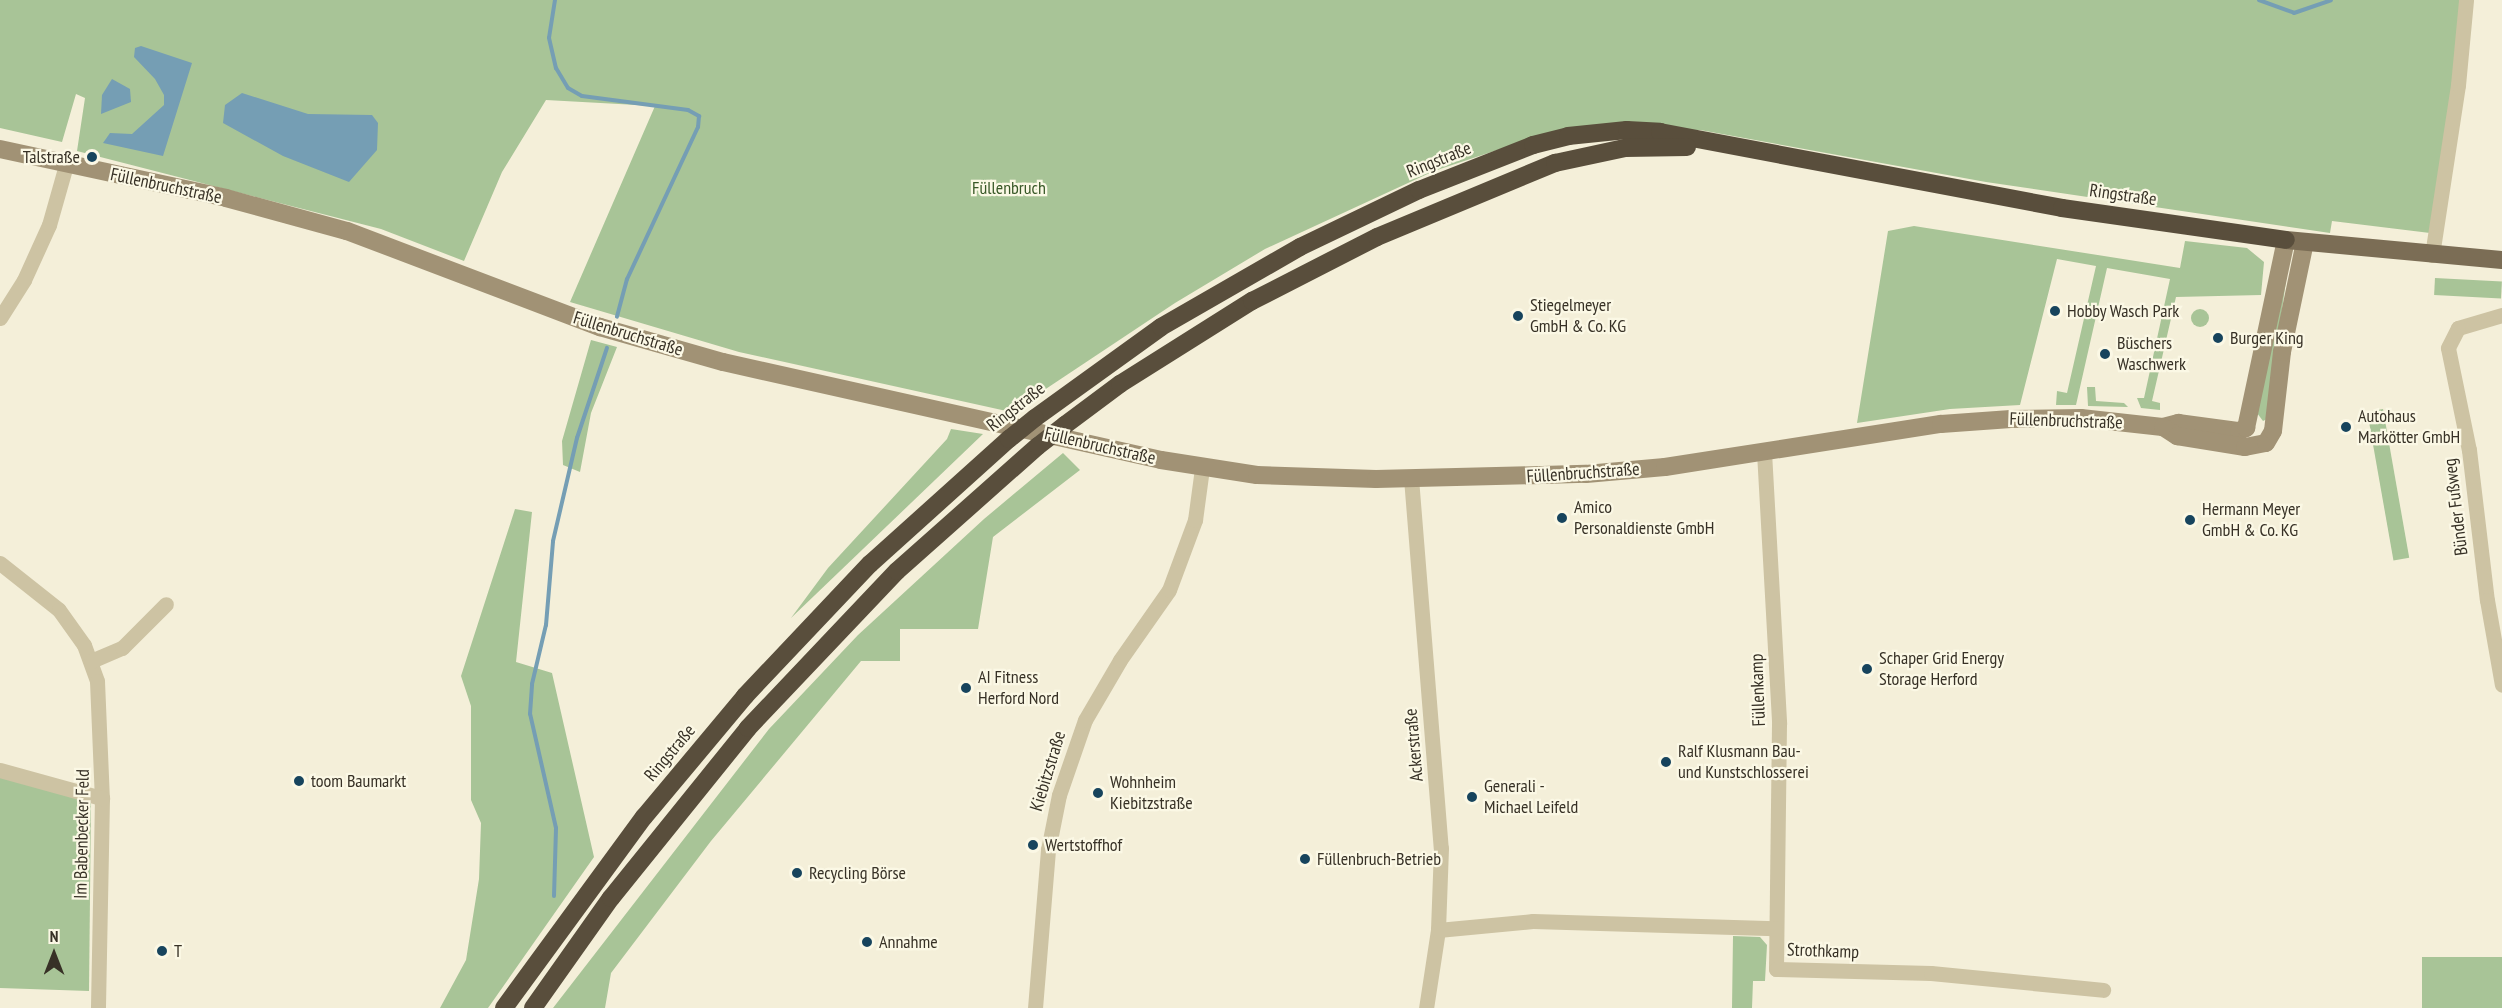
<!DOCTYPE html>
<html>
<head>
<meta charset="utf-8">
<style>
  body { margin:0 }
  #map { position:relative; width:2502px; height:1008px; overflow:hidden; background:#f4efd9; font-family:"PT Sans Narrow",sans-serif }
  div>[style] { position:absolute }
  .green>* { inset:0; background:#a8c497; transform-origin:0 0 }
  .round { border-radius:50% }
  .water>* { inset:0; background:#759eb4 }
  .stream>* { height:4px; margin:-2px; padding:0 2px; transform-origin:2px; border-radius:2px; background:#759eb4 }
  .street>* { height:15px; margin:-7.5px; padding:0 7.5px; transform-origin:7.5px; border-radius:7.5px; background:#cdc3a3 }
  .secondary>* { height:18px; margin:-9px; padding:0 9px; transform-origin:9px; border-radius:9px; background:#a19275 }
  .primary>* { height:18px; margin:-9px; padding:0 9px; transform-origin:9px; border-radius:9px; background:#7b6d55 }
  .highway>* { height:18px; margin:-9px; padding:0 9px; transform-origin:9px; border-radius:9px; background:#594e3c }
  .highway-bridge>* { height:18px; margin:-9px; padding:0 9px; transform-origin:9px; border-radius:9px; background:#594e3c }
  .dots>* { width:16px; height:16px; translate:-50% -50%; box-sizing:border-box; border:3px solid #fbf8e5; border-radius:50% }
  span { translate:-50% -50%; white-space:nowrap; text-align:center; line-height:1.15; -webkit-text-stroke:4.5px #fbf8e5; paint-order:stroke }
  .poi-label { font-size:18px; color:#373126 }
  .right { translate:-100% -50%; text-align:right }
  .left { translate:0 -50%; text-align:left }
  .street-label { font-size:18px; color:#373126 }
  .park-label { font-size:18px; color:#385827 }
  .north { position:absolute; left:24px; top:924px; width:60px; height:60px; -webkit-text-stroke:4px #fbf8e5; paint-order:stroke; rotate:0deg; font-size:16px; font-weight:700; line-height:24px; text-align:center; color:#373126 }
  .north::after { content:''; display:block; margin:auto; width:21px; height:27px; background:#373126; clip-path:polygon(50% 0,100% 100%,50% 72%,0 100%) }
</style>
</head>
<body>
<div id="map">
  <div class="green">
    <div style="clip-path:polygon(0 0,2462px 0,2455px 85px,2430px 233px,2332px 221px,2330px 233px,2303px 229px,1986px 182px,1700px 130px,1549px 133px,1434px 171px,1265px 249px,1175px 303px,1011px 412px,739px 352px,570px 302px,655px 106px,546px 100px,502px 172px,464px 261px,381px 229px,77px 151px,85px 98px,76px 94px,62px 142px,0 128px)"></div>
    <div style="clip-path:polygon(1914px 226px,2180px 268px,2185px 241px,2247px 248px,2264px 262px,2261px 295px,2176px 297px,2152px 401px,2160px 403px,2160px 410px,2141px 408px,2137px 398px,2144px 398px,2170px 279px,2107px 268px,2076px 405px,2056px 405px,2057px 391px,2067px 393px,2096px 266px,2057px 259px,2020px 405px,1950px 409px,1857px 423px,1888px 231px)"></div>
    <div style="clip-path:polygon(2288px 266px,2267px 419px,2263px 421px,2257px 413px)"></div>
    <div style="left:2435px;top:278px;width:67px;height:17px;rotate:3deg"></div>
    <div class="round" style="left:2191px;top:309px;width:18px;height:18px"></div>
    <div style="clip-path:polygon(591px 340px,617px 347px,591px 413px,580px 472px,563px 465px,562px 441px)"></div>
    <div style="clip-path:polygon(2087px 387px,2095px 387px,2096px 401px,2124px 403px,2128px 407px,2088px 406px)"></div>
    <div style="left:2383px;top:409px;width:151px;height:16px;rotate:80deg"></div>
    <div style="clip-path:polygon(951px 429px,983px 434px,791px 618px,828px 568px,947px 439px)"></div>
    <div style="clip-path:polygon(1063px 453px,1080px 470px,993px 537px,978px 629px,900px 629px,900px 661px,861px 661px,711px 841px,611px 973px,605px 1008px,553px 1008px,769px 729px,858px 635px,984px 519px)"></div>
    <div style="clip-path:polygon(515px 509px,532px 512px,516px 662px,552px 673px,594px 857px,488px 1008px,440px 1008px,466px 960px,479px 879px,481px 823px,471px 800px,471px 706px,461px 676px)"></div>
    <div style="clip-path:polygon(0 776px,91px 801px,89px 991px,0 988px)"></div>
    <div style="clip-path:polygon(1733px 936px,1760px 937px,1767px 945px,1765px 981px,1753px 981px,1752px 1008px,1732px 1008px)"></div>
    <div style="left:2502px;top:957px;width:51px;height:80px;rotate:90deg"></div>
  </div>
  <div class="water">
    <div style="clip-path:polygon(141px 46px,192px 63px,163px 156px,103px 143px,110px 133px,132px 134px,164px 105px,164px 95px,155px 79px,134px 57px,135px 48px)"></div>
    <div style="clip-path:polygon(112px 79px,130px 89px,131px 102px,101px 114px,102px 95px)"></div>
    <div style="clip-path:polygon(242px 93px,308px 114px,372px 115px,378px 123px,377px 150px,349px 182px,283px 156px,223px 123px,225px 105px)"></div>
  </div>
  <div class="stream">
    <div style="left:555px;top:0;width:38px;rotate:99deg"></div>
    <div style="left:549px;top:38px;width:31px;rotate:77deg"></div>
    <div style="left:556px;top:68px;width:23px;rotate:59deg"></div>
    <div style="left:568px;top:88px;width:16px;rotate:30deg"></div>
    <div style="left:582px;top:96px;width:107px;rotate:7.5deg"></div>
    <div style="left:688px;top:110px;width:13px;rotate:29deg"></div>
    <div style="left:699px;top:116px;width:11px;rotate:95deg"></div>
    <div style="left:698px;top:127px;width:168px;rotate:115deg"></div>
    <div style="left:627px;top:279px;width:39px;rotate:105deg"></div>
    <div style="left:2259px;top:0;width:37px;rotate:20deg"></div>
    <div style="left:2294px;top:13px;width:39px;rotate:-19deg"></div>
    <div style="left:554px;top:896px;width:68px;rotate:-88.3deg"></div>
    <div style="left:556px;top:828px;width:117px;rotate:-102.8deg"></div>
    <div style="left:530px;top:714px;width:30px;rotate:-86deg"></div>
    <div style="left:532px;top:684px;width:61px;rotate:-76.7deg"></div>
    <div style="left:546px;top:625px;width:84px;rotate:-85.2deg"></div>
    <div style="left:553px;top:541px;width:106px;rotate:-76.9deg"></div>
    <div style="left:577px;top:438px;width:95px;rotate:-71.6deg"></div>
  </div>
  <div class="street">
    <div style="left:2432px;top:255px;width:172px;rotate:-81.3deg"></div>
    <div style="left:2458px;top:85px;width:85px;rotate:-84.6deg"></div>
    <div style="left:2502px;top:315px;width:46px;rotate:163.5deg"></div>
    <div style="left:2458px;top:328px;width:22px;rotate:117deg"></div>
    <div style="left:2448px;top:348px;width:104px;rotate:78.4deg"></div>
    <div style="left:2469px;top:450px;width:151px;rotate:83.2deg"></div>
    <div style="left:2487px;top:600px;width:86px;rotate:80deg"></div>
    <div style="left:0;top:318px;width:45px;rotate:-57.7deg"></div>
    <div style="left:24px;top:280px;width:60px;rotate:-65.6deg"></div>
    <div style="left:49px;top:225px;width:62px;rotate:-74.2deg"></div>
    <div style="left:1764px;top:452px;width:272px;rotate:86.8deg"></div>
    <div style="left:1779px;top:724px;width:245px;rotate:90.7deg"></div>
    <div style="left:1776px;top:969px;width:155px;rotate:1.5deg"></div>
    <div style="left:1931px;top:973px;width:173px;rotate:5.6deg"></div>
    <div style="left:1411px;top:478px;width:371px;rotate:85.4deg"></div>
    <div style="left:1441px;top:848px;width:82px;rotate:92.1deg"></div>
    <div style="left:1438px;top:930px;width:79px;rotate:98.7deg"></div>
    <div style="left:0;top:563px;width:75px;rotate:38.5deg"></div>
    <div style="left:59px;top:610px;width:43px;rotate:54.5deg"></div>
    <div style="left:84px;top:645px;width:38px;rotate:70deg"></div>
    <div style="left:97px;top:681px;width:117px;rotate:87.6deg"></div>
    <div style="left:102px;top:798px;width:210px;rotate:91.1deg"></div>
    <div style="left:91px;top:661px;width:34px;rotate:-23deg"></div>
    <div style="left:122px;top:648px;width:62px;rotate:-45deg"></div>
    <div style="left:0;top:770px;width:106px;rotate:15.4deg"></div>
    <div style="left:1438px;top:930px;width:95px;rotate:-5.4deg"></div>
    <div style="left:1533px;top:921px;width:242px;rotate:1.7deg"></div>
    <div style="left:1035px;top:1008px;width:159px;rotate:-85.3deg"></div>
    <div style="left:1048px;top:850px;width:56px;rotate:-78.7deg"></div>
    <div style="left:1059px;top:795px;width:79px;rotate:-70.9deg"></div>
    <div style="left:1085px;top:720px;width:69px;rotate:-59.7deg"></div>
    <div style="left:1120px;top:660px;width:85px;rotate:-55deg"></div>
    <div style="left:1169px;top:590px;width:75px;rotate:-69.6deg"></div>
    <div style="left:1195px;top:520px;width:52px;rotate:-82.3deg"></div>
  </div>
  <div class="secondary">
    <div style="left:0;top:149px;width:231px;rotate:12.2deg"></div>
    <div style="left:226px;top:198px;width:125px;rotate:15.3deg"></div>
    <div style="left:347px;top:231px;width:271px;rotate:20.8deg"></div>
    <div style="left:600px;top:327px;width:128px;rotate:15.9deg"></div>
    <div style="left:723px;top:362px;width:449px;rotate:12.6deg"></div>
    <div style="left:1161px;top:460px;width:97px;rotate:8.9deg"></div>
    <div style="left:1257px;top:475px;width:119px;rotate:1.9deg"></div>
    <div style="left:1376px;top:479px;width:210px;rotate:-1.4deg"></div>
    <div style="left:1586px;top:474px;width:79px;rotate:-5.1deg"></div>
    <div style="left:1665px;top:467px;width:279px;rotate:-8.9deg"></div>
    <div style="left:1941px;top:424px;width:70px;rotate:-4.1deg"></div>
    <div style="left:2011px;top:419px;width:70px;rotate:-0.8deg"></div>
    <div style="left:2081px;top:418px;width:82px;rotate:6.3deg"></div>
    <div style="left:2163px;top:427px;width:16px;rotate:-15deg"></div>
    <div style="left:2178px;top:423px;width:62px;rotate:7.5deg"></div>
    <div style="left:2239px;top:431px;width:8px;rotate:-23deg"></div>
    <div style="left:2163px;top:427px;width:17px;rotate:33deg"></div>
    <div style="left:2177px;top:436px;width:69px;rotate:9.2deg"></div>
    <div style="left:2245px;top:447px;width:21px;rotate:-11deg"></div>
    <div style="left:2266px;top:443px;width:14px;rotate:-60deg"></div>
    <div style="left:2273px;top:431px;width:80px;rotate:-83.5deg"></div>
    <div style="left:2282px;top:352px;width:112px;rotate:-78.2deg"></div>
    <div style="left:2246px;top:428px;width:192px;rotate:-78deg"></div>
  </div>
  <div class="primary">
    <div style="left:2286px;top:240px;width:217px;rotate:5.3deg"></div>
  </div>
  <div class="highway">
    <div style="left:1035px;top:418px;width:155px;rotate:-35.8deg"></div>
    <div style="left:1161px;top:327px;width:160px;rotate:-29.9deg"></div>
    <div style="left:1300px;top:247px;width:132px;rotate:-25.6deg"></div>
    <div style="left:1419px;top:190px;width:123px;rotate:-21.5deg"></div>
    <div style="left:1533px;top:145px;width:36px;rotate:-14deg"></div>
    <div style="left:1568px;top:136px;width:59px;rotate:-5.8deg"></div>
    <div style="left:1627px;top:130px;width:33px;rotate:3deg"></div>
    <div style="left:1660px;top:132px;width:409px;rotate:10.7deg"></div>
    <div style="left:2062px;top:208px;width:226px;rotate:8.1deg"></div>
    <div style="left:1065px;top:425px;width:69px;rotate:-36.7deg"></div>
    <div style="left:1120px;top:384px;width:156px;rotate:-32.2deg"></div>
    <div style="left:1252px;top:301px;width:140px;rotate:-27.1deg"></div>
    <div style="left:1377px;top:237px;width:193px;rotate:-22.6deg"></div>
    <div style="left:1555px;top:163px;width:72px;rotate:-12.1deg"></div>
    <div style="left:1625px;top:148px;width:62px;rotate:-0.9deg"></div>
    <div style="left:504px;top:1008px;width:237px;rotate:-53.8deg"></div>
    <div style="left:644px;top:817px;width:158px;rotate:-50.1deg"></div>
    <div style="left:745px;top:696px;width:182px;rotate:-46.6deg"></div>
    <div style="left:870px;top:564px;width:187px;rotate:-42deg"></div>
    <div style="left:533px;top:1008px;width:135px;rotate:-54.7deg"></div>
    <div style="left:611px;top:898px;width:218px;rotate:-51.1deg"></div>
    <div style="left:748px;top:728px;width:216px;rotate:-46.5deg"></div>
    <div style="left:897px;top:571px;width:188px;rotate:-41.6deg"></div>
  </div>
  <div class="highway-bridge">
    <div style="left:1009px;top:439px;width:33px;rotate:-39deg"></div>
    <div style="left:1038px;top:446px;width:34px;rotate:-38deg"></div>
  </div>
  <div class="dots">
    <div style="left:92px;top:157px;background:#17445d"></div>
    <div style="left:2055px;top:311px;background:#17445d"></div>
    <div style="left:1518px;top:316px;background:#17445d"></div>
    <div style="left:2218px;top:338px;background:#17445d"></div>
    <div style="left:2105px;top:354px;background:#17445d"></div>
    <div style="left:2346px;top:427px;background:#17445d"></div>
    <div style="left:1562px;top:518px;background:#17445d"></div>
    <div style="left:2190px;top:520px;background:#17445d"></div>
    <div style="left:1867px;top:669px;background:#17445d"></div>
    <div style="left:966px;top:688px;background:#17445d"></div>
    <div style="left:1666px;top:762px;background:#17445d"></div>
    <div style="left:299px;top:781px;background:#17445d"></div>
    <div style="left:1098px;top:793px;background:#17445d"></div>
    <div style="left:1472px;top:797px;background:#17445d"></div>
    <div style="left:1033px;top:845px;background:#17445d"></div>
    <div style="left:1305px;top:859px;background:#17445d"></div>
    <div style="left:797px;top:873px;background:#17445d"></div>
    <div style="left:867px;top:942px;background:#17445d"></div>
    <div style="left:162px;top:951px;background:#17445d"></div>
  </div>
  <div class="poi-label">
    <span class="right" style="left:80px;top:157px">Talstraße</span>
    <span class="left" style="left:1530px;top:316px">Stiegelmeyer<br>GmbH &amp; Co. KG</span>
    <span class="left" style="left:2067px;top:311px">Hobby Wasch Park</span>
    <span class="left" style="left:2230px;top:338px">Burger King</span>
    <span class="left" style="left:2117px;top:354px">Büschers<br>Waschwerk</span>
    <span class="left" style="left:2358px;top:427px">Autohaus<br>Markötter GmbH</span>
    <span class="left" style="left:1574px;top:518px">Amico<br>Personaldienste GmbH</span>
    <span class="left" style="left:2202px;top:520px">Hermann Meyer<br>GmbH &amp; Co. KG</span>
    <span class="left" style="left:1879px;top:669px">Schaper Grid Energy<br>Storage Herford</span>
    <span class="left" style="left:978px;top:688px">AI Fitness<br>Herford Nord</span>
    <span class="left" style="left:1678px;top:762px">Ralf Klusmann Bau-<br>und Kunstschlosserei</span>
    <span class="left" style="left:311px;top:781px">toom Baumarkt</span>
    <span class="left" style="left:1110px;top:793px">Wohnheim<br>Kiebitzstraße</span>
    <span class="left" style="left:1484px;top:797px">Generali -<br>Michael Leifeld</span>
    <span class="left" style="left:1045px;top:845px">Wertstoffhof</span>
    <span class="left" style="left:1317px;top:859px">Füllenbruch-Betrieb</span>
    <span class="left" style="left:809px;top:873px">Recycling Börse</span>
    <span class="left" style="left:879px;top:942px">Annahme</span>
    <span class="left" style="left:174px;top:951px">T</span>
  </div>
  <div class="street-label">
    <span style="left:1439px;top:160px;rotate:-22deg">Ringstraße</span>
    <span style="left:166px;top:186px;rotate:12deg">Füllenbruchstraße</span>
    <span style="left:2123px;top:195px;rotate:8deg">Ringstraße</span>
    <span style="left:628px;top:334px;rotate:17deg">Füllenbruchstraße</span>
    <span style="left:1016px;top:407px;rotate:-38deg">Ringstraße</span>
    <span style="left:2066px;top:421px;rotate:2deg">Füllenbruchstraße</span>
    <span style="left:1100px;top:446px;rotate:13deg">Füllenbruchstraße</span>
    <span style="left:1583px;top:473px;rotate:-4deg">Füllenbruchstraße</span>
    <span style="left:2456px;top:507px;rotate:-97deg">Bünder Fußweg</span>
    <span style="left:1758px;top:690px;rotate:-92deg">Füllenkamp</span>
    <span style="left:1414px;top:745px;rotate:-95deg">Ackerstraße</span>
    <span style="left:670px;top:753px;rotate:-50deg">Ringstraße</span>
    <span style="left:1048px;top:771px;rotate:-73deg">Kiebitzstraße</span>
    <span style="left:82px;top:834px;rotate:-89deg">Im Babenbecker Feld</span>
    <span style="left:1823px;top:951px;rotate:2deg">Strothkamp</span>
  </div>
  <div class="park-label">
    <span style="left:1009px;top:188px">Füllenbruch</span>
  </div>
  <div class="north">N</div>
</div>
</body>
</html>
